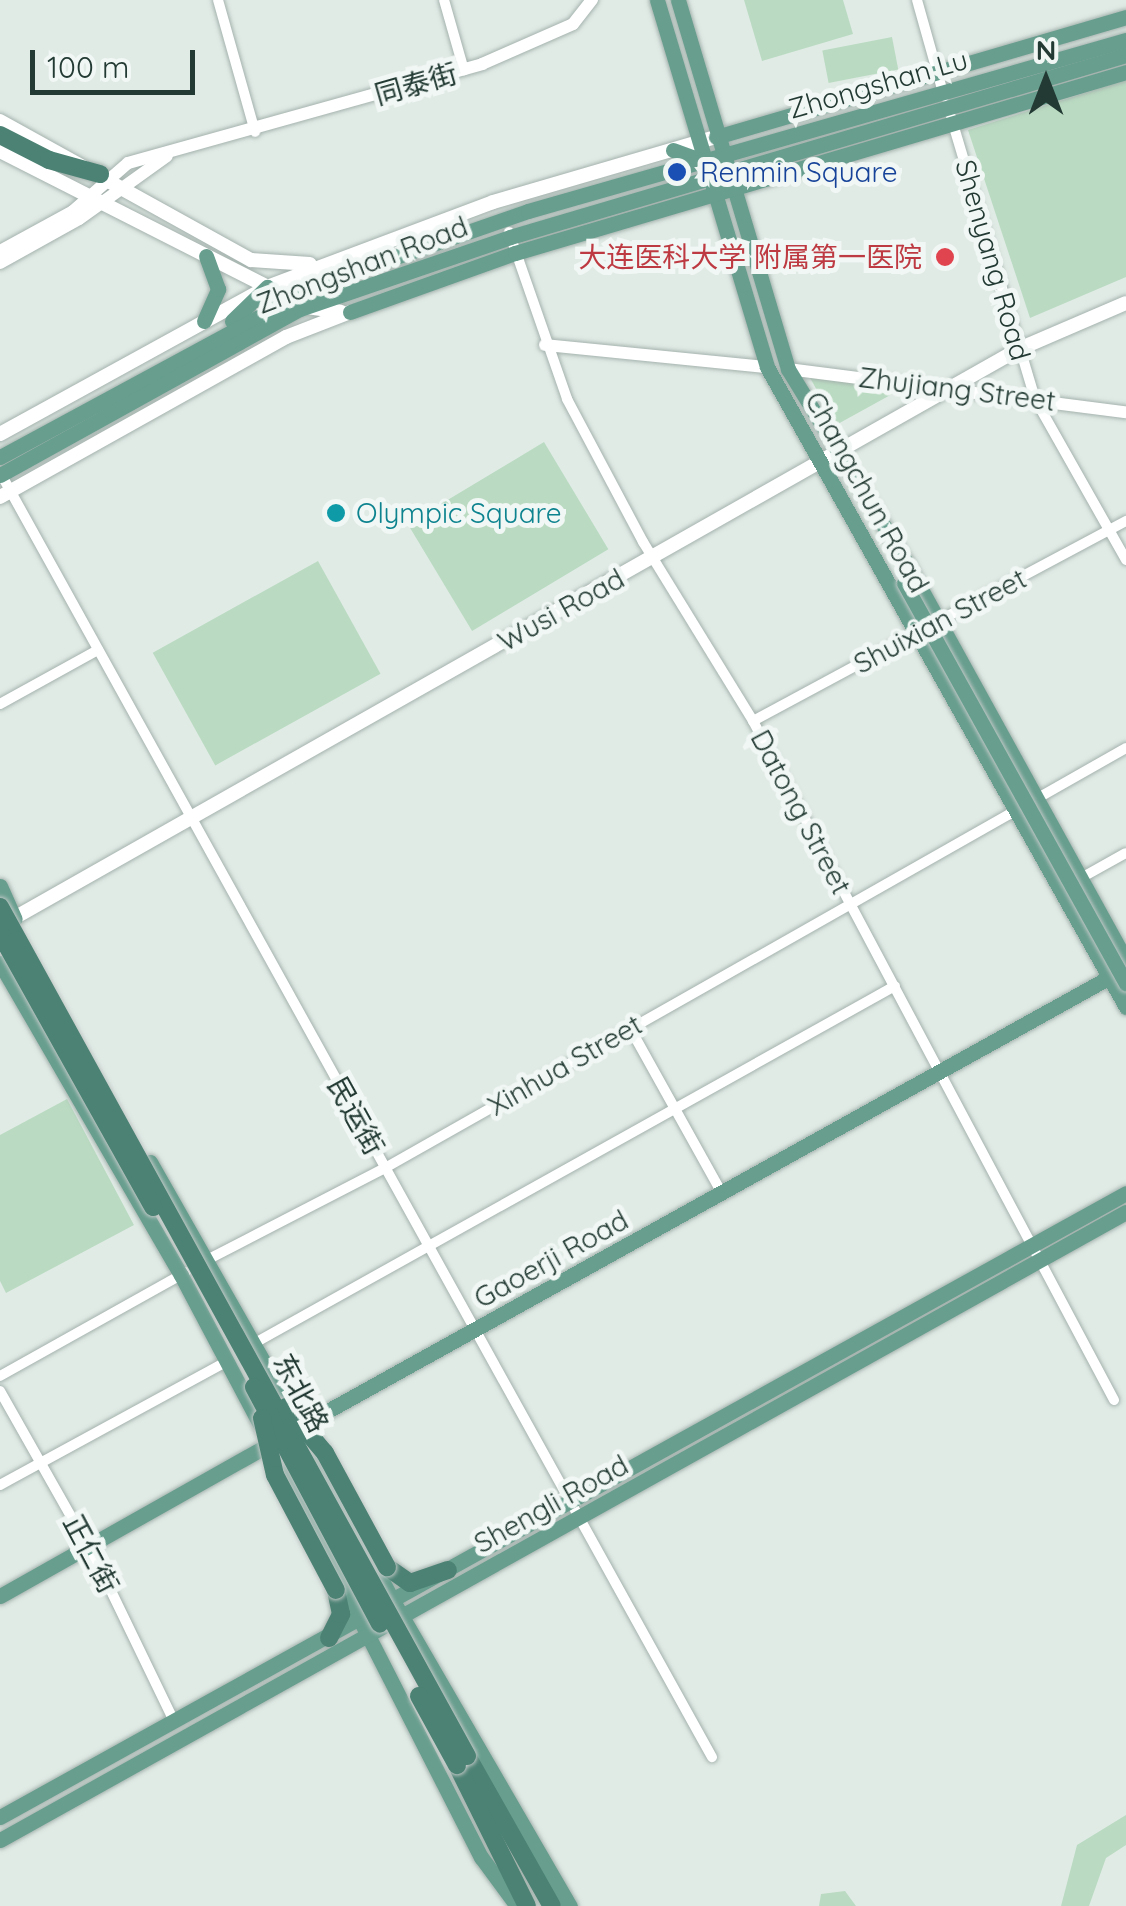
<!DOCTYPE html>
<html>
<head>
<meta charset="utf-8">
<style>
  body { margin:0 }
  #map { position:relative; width:1126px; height:1906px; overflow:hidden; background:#e1ebe6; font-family:Quicksand,"Noto Sans SC",sans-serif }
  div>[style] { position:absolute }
  .green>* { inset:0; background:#badbc2; transform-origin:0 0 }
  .roads { filter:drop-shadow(0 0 2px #a4b2ad) drop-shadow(0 0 2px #a4b2ad) }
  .minor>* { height:10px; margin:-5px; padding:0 5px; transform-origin:5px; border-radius:5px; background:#fff }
  .tertiary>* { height:12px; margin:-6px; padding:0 6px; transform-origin:6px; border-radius:6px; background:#fff }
  .secondary>* { height:14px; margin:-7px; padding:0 7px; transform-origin:7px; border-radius:7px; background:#fff }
  .primary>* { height:15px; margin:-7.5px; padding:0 7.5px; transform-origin:7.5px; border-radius:7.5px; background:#679e8e }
  .trunk>* { height:18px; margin:-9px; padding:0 9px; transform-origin:9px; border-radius:9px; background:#4b8273 }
  .bridges { filter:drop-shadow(0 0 2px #c1c8c6) drop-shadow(0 0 2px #c1c8c6) }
  .primary-bridge>* { height:15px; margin:-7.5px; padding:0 7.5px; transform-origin:7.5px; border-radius:7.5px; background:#679e8e }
  .trunk-bridge>* { height:18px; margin:-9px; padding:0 9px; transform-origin:9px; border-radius:9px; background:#4b8273 }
  .dots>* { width:28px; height:28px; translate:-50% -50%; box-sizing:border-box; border:5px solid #f1f7f4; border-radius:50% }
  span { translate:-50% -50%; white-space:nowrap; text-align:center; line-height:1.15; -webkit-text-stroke:10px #f1f7f4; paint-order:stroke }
  .street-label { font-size:28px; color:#223a33 }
  .transit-label { font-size:28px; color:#164399 }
  .left { translate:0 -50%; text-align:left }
  .health-label { font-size:28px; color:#be3a42 }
  .right { translate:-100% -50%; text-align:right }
  .culture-label { font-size:28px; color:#0d838f }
  .north { position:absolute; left:996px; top:30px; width:100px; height:100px; -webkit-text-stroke:8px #f1f7f4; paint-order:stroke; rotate:0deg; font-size:28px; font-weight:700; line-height:40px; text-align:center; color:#223a33 }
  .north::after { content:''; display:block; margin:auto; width:35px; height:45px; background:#223a33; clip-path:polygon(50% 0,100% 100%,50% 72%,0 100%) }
  .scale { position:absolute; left:30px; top:50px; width:165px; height:45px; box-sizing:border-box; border:5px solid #223a33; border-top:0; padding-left:12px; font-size:30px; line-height:35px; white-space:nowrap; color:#223a33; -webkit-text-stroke:8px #f1f7f4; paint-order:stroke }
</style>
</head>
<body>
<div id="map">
  <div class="green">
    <div style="clip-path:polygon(744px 0,843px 0,853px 34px,762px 61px)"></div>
    <div style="left:892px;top:37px;width:33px;height:71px;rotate:79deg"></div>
    <div style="clip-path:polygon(1126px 80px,1126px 277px,1030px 318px,968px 130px)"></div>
    <div style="clip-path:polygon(808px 374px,905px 387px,836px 425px)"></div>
    <div style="left:544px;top:442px;width:125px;height:159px;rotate:59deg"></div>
    <div style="left:318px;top:561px;width:129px;height:189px;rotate:61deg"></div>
    <div style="clip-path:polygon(67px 1099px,134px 1225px,6px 1293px,0 1281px,0 1135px)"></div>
    <div style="clip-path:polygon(1126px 1815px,1126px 1845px,1106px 1858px,1089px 1906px,1061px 1906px,1077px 1845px)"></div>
    <div style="clip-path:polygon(845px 1891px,856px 1906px,819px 1906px,821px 1894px)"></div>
  </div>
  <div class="roads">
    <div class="minor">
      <div style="left:218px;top:0;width:137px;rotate:74.3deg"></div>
      <div style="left:444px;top:0;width:73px;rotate:74.1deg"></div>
      <div style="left:917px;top:0;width:100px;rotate:74.3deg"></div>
      <div style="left:951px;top:117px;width:294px;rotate:73.4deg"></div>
      <div style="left:1035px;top:399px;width:185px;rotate:60.5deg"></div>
      <div style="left:509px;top:232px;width:177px;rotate:70.8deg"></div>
      <div style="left:567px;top:399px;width:162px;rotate:62deg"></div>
      <div style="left:643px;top:542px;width:210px;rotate:58.4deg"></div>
      <div style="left:753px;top:721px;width:769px;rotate:62deg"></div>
      <div style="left:1px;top:474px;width:1467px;rotate:61.01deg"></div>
      <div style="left:933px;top:624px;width:219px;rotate:-28.1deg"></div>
      <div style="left:0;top:704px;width:112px;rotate:-28.9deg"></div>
      <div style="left:753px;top:721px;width:187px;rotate:-28.3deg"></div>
      <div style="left:1081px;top:878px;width:51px;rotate:-29.1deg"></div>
      <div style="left:630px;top:1028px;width:189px;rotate:60.9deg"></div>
      <div style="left:201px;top:1263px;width:207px;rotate:-27.3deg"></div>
      <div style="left:385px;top:1168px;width:852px;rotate:-29.54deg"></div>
      <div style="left:253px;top:1344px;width:735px;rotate:-29.15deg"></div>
      <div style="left:0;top:1376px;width:213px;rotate:-29.2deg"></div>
      <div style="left:0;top:1391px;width:201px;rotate:60.5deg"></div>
      <div style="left:99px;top:1566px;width:172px;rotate:64.2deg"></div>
      <div style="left:0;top:1485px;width:259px;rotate:-28.6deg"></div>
    </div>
    <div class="tertiary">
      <div style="left:0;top:251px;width:83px;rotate:-28.7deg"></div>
      <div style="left:73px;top:211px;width:73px;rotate:-41.1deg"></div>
      <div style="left:128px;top:163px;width:368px;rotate:-15.6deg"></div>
      <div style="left:482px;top:64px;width:99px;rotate:-23.7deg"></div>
      <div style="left:573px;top:24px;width:31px;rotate:-52deg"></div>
      <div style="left:0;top:263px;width:90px;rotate:-29.1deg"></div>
      <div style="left:79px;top:219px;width:108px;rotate:-35.6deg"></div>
      <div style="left:545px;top:345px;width:223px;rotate:5.7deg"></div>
      <div style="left:788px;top:369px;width:341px;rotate:7.3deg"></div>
    </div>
    <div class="secondary">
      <div style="left:0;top:121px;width:287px;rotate:29deg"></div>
      <div style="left:251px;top:260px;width:59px;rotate:3.9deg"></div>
      <div style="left:0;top:151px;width:344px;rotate:26.9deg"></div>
      <div style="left:307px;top:307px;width:34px;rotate:8deg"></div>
      <div style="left:0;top:434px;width:305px;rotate:-28.8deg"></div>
      <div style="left:267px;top:287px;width:241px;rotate:-20.6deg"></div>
      <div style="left:493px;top:202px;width:232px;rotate:-16.3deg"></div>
      <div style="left:0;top:497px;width:328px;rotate:-29.2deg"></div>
      <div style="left:286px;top:337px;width:69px;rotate:-21.3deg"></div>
      <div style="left:7px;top:922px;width:1163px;rotate:-29.52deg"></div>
      <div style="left:1019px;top:349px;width:116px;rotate:-23.3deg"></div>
    </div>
    <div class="primary">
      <div style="left:657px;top:0;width:383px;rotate:73.3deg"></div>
      <div style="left:767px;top:367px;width:734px;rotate:60.71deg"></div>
      <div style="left:678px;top:0;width:385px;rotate:73.4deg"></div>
      <div style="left:788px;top:369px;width:226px;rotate:58.6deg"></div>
      <div style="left:906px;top:562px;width:456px;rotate:61.1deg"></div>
      <div style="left:716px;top:137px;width:427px;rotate:-16.3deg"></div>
      <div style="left:673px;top:150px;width:32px;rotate:20deg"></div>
      <div style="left:350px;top:312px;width:175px;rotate:-19.7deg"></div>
      <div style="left:515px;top:253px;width:637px;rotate:-16.5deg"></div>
      <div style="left:204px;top:321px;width:35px;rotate:-66deg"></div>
      <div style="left:218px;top:289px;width:35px;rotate:-110deg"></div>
      <div style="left:232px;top:321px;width:49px;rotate:-44.2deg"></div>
      <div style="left:0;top:457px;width:368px;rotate:-28.4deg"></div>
      <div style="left:324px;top:282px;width:216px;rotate:-19.2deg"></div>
      <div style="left:528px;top:211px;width:622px;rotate:-15.96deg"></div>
      <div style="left:0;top:475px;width:343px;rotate:-29deg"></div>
      <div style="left:300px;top:309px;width:222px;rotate:-18.9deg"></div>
      <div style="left:510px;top:237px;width:642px;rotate:-16.46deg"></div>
      <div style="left:0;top:886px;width:36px;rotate:66deg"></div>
      <div style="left:0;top:963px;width:361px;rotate:59.9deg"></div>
      <div style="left:181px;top:1275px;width:175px;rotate:62.1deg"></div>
      <div style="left:150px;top:1162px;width:292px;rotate:60.4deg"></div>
      <div style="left:295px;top:1429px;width:950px;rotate:-29.02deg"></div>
      <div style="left:308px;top:1440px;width:182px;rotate:62.2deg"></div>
      <div style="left:393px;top:1601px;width:353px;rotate:59.9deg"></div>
      <div style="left:274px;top:1451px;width:456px;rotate:63deg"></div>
      <div style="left:481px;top:1857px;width:61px;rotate:53.7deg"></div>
      <div style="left:0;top:1596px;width:316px;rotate:-29.4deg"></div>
      <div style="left:0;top:1817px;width:1287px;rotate:-28.99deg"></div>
      <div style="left:0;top:1840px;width:1289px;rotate:-29.15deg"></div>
    </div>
    <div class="trunk">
      <div style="left:0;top:135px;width:55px;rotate:27deg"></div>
      <div style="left:49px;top:160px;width:53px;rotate:15.4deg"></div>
      <div style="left:387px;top:1567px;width:28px;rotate:35deg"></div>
      <div style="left:410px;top:1583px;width:40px;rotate:-18.9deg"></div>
      <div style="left:329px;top:1638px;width:27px;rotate:-63deg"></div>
      <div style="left:341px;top:1614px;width:25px;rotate:-102deg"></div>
      <div style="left:467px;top:1756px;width:172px;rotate:60.5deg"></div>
      <div style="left:457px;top:1765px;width:157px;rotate:63.6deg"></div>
    </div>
  </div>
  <div class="bridges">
    <div class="primary-bridge">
      <div style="left:904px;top:583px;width:458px;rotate:61deg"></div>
    </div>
    <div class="trunk-bridge">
      <div style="left:0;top:907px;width:969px;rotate:61.19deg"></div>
      <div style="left:0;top:933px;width:314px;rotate:60.8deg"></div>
      <div style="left:254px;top:1387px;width:268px;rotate:62deg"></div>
      <div style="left:286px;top:1407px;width:60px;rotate:49.7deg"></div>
      <div style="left:325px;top:1453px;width:130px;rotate:61.5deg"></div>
      <div style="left:262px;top:1418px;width:58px;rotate:77.2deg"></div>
      <div style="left:275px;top:1475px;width:130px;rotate:62.1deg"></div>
      <div style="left:419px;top:1696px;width:79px;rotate:61.2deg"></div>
    </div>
  </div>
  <div class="dots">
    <div style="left:677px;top:172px;background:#1a4fb4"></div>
    <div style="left:945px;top:257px;background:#e0444e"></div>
    <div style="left:336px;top:513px;background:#0f9aa8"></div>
  </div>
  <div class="street-label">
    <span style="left:416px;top:84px;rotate:-16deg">同泰街</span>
    <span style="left:878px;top:84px;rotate:-16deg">Zhongshan Lu</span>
    <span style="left:993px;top:260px;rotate:74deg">Shenyang Road</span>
    <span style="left:362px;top:265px;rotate:-21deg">Zhongshan Road</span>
    <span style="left:957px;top:389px;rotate:7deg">Zhujiang Street</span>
    <span style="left:867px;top:492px;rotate:61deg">Changchun Road</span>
    <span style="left:561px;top:610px;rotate:-29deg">Wusi Road</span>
    <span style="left:940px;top:621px;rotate:-28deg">Shuixian Street</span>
    <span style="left:801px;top:812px;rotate:62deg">Datong Street</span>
    <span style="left:565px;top:1065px;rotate:-30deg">Xinhua Street</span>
    <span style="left:356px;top:1116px;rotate:61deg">民运街</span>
    <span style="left:551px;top:1259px;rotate:-29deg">Gaoerji Road</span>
    <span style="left:301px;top:1393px;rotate:62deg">东北路</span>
    <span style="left:551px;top:1504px;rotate:-29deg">Shengli Road</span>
    <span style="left:91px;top:1554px;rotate:62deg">正仁街</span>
  </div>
  <div class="transit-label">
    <span class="left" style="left:700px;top:172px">Renmin Square</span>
  </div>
  <div class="health-label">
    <span class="right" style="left:922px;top:257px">大连医科大学 附属第一医院</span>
  </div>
  <div class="culture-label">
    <span class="left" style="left:356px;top:513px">Olympic Square</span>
  </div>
  <div class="north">N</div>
  <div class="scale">100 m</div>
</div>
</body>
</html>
